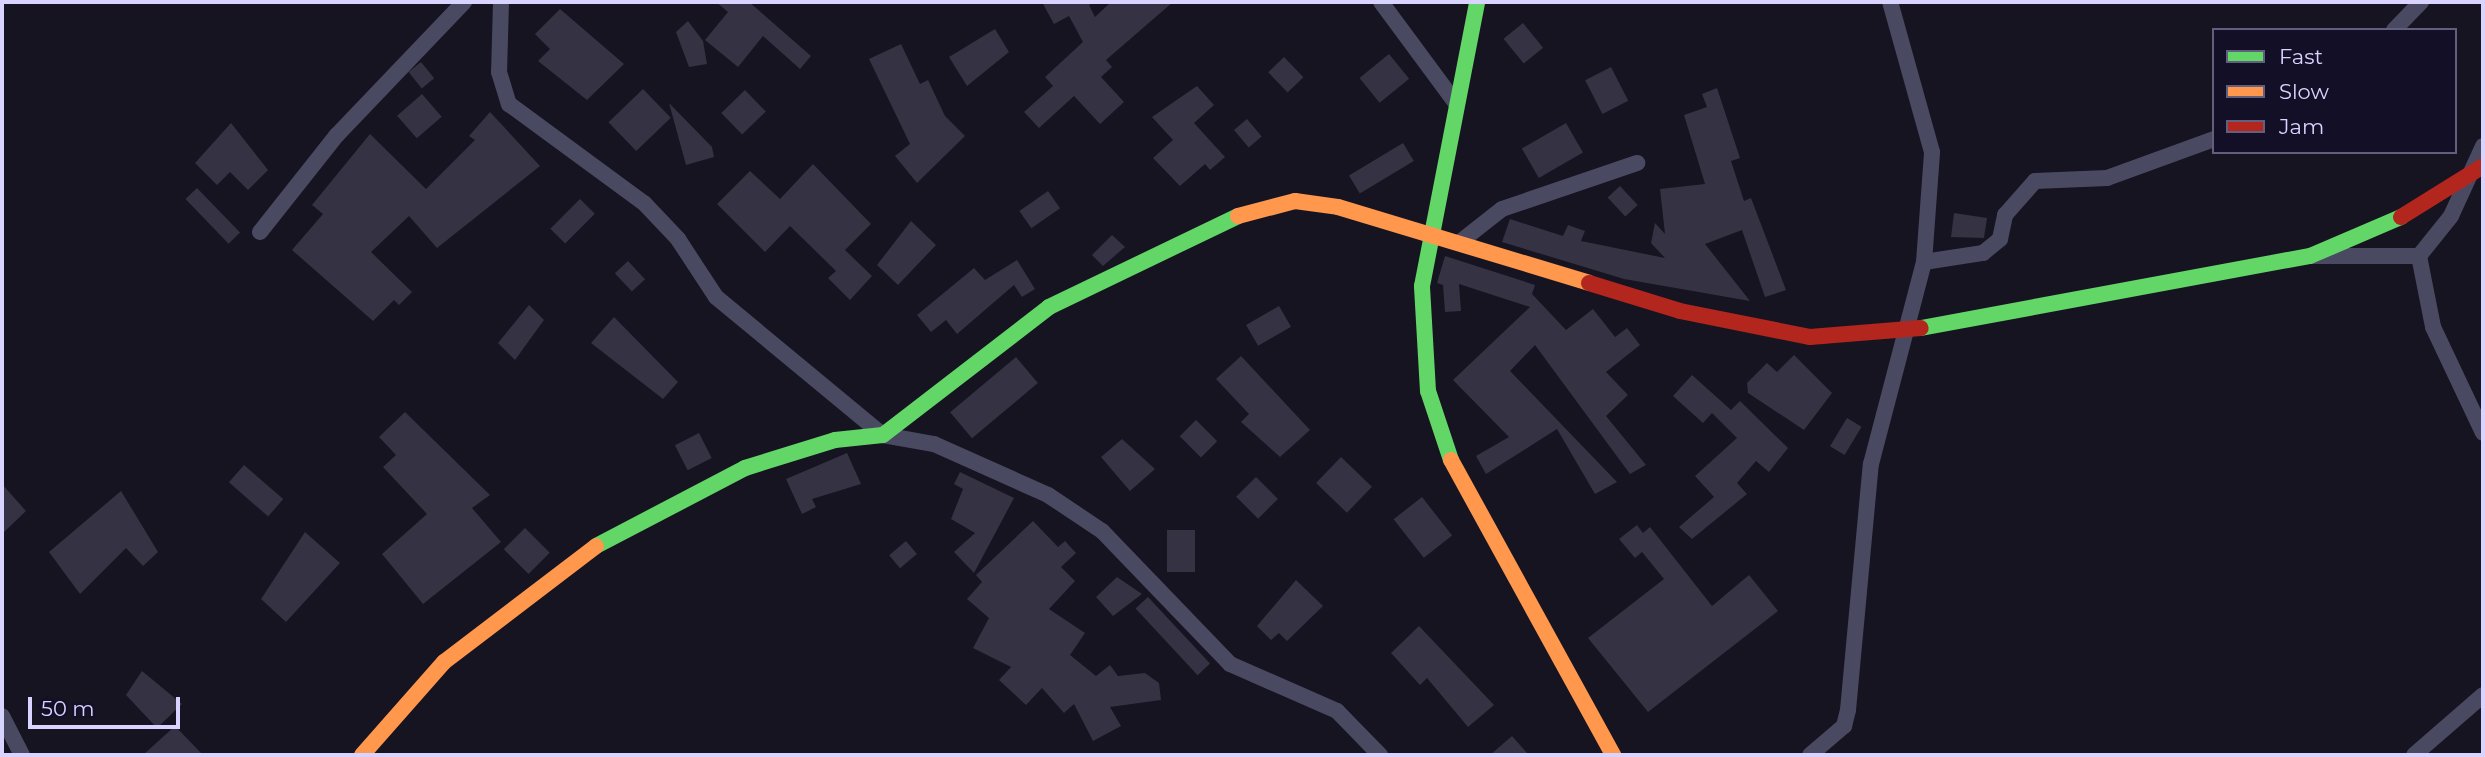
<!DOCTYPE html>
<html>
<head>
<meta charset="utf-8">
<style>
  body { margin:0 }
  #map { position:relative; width:2485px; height:757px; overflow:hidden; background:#161421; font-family:Montserrat,sans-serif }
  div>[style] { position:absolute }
  .building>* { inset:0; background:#343243; transform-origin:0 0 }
  .street>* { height:16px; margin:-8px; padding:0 8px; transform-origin:8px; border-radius:8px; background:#4a4962 }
  .fast>* { height:16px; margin:-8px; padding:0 8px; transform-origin:8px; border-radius:8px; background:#63d668 }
  .slow>* { height:16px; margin:-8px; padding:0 8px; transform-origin:8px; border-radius:8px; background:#ff974d }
  .jam>* { height:16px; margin:-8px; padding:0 8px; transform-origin:8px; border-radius:8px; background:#b3261e }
  span { translate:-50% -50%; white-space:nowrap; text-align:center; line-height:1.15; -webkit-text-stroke:7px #130f26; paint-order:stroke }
  .frame { position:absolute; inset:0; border:4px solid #d9d4ff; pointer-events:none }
  .legend { position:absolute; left:2212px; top:28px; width:245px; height:126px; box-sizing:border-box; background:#130f26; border:2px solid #625e7d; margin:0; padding:9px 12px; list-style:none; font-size:21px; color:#d9d4ff }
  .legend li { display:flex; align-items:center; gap:14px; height:35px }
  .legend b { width:35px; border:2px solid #625e7d }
  .scale { position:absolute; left:28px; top:697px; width:152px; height:32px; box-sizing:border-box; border:4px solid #d9d4ff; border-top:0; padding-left:9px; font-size:21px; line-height:24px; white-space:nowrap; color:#d9d4ff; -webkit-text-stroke:5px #130f26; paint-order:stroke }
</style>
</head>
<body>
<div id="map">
  <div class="building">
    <div style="clip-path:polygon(716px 2px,749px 2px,811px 56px,800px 69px,763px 36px,738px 67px,705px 40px,728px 12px)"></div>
    <div style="clip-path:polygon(1042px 2px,1095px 2px,1089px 5px,1095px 17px,1111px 2px,1173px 2px,1106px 60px,1112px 67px,1101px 77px,1124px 102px,1100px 124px,1074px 96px,1039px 128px,1024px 112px,1053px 86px,1045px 77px,1083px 42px,1069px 16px,1054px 24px)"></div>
    <div style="clip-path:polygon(560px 9px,624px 64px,587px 100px,538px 61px,550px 49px,535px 34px)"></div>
    <div style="clip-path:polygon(688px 21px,703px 41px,707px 64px,689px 67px,676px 32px)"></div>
    <div style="left:1523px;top:23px;width:32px;height:25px;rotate:51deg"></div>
    <div style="clip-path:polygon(995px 29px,1009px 52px,967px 86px,949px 57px)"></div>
    <div style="clip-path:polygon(901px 44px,920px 84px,928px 80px,945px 116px,965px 136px,917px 183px,895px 156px,910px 144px,869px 59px)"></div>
    <div style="left:1389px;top:54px;width:32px;height:38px;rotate:51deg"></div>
    <div style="left:1284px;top:57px;width:28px;height:22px;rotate:46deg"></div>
    <div style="left:421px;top:62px;width:21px;height:16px;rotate:51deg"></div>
    <div style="left:1611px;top:67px;width:38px;height:29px;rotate:63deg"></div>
    <div style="clip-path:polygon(1197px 86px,1214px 105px,1194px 123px,1225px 157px,1210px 170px,1205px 164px,1180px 186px,1153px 158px,1173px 140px,1152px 117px)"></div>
    <div style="clip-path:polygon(1717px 88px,1740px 158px,1731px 161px,1744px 201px,1751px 198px,1786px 290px,1765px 297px,1742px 230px,1705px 244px,1750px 301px,1624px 279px,1502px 242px,1510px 219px,1563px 236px,1568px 225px,1585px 231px,1581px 241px,1665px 258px,1651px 243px,1655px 223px,1665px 234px,1660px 189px,1705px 184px,1684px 115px,1707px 107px,1702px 94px)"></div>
    <div style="left:643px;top:89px;width:40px;height:48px;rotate:46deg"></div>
    <div style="left:745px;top:90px;width:30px;height:33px;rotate:46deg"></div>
    <div style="left:422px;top:94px;width:30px;height:33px;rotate:49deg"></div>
    <div style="clip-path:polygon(669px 103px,712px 147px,714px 157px,686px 165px)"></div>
    <div style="clip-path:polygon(490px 112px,540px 166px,437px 248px,409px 216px,371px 252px,412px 292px,399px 305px,394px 300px,373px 321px,292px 250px,323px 214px,312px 205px,370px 134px,426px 189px,475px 140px,469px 136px)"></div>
    <div style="left:1247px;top:119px;width:23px;height:17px;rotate:50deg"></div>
    <div style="clip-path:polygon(231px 123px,268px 170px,248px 190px,230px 172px,217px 185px,195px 163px)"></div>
    <div style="left:1566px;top:123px;width:34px;height:51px;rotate:60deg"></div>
    <div style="left:1403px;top:143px;width:21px;height:63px;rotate:59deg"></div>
    <div style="clip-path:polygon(813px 164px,871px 224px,845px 250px,872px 276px,850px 300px,828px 278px,836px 271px,790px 226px,765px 252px,717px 204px,750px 171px,780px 199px)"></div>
    <div style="left:1620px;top:186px;width:26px;height:17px;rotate:47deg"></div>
    <div style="left:197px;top:188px;width:62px;height:16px;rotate:46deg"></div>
    <div style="left:1048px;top:191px;width:21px;height:35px;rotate:55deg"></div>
    <div style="left:580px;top:199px;width:21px;height:42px;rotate:45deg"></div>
    <div style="clip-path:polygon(1954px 213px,1987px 218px,1984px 238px,1951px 237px)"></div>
    <div style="clip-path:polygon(911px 221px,936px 245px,898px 285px,877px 265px)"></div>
    <div style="clip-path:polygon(1112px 235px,1125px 247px,1103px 266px,1092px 255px)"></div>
    <div style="clip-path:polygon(1445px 256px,1535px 285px,1532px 294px,1566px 330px,1593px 309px,1615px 337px,1627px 328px,1640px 345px,1606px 372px,1628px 395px,1606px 416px,1646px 465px,1630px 474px,1535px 345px,1510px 371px,1617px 482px,1595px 494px,1557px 429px,1486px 474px,1476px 456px,1509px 437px,1453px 380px,1530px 307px,1459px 284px,1461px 311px,1445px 312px,1443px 285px,1437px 283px)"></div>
    <div style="clip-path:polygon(1017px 260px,1035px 289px,1022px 297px,1014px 285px,957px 334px,946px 320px,931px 332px,917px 315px,974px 268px,985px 280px)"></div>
    <div style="left:628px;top:261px;width:25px;height:18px;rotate:47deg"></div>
    <div style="clip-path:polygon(529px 305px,544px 320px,515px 360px,498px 343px)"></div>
    <div style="left:1279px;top:306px;width:24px;height:38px;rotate:60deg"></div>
    <div style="clip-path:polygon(614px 317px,678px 382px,663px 399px,591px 343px)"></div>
    <div style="clip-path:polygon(1794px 355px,1832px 393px,1804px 430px,1748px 393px,1747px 383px,1767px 363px,1777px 372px)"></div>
    <div style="clip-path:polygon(1241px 356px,1310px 430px,1280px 457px,1241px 422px,1249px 414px,1216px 379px)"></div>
    <div style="left:1016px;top:357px;width:34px;height:86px;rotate:50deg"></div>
    <div style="clip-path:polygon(1692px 375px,1731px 410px,1740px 401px,1788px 448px,1769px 472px,1756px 461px,1737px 483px,1747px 494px,1692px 539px,1679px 527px,1714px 497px,1695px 476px,1737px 438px,1712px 413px,1703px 423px,1673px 396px)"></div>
    <div style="clip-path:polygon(405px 412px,490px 495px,472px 508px,501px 542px,423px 604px,382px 554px,427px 514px,383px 467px,396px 455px,379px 437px)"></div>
    <div style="left:1847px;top:418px;width:17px;height:33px;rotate:31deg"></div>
    <div style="left:1196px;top:420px;width:30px;height:23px;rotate:45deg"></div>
    <div style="left:699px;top:433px;width:28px;height:27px;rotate:63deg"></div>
    <div style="clip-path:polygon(1122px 439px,1155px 469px,1130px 491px,1101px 457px)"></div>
    <div style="clip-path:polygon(847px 453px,861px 484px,812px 499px,816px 507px,802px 514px,786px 479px)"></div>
    <div style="left:1341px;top:457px;width:43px;height:36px;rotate:44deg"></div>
    <div style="left:244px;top:465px;width:52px;height:23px;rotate:41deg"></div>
    <div style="clip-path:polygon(960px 472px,1014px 498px,974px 573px,954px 552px,975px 533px,951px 519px,963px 489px,954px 484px)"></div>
    <div style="left:1256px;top:477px;width:31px;height:28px;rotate:45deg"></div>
    <div style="clip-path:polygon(2px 484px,26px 511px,2px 534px)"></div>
    <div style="clip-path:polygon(121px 491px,158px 552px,143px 566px,126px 548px,80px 594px,49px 552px)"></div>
    <div style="left:1422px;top:497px;width:49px;height:36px;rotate:52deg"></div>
    <div style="clip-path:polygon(1033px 521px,1058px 547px,1065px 541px,1076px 553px,1061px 567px,1075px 581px,1049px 609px,1085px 633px,1070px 655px,1096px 676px,1110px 665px,1118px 676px,1145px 673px,1159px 683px,1161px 700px,1110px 707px,1121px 726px,1093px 741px,1074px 704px,1064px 713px,1042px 688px,1026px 705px,999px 680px,1011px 667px,973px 648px,989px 618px,967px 599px,982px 582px,976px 575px)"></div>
    <div style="clip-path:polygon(1637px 525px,1643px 533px,1650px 527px,1712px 606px,1749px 575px,1778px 611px,1648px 712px,1588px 638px,1664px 579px,1642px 552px,1635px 558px,1619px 539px)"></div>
    <div style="left:525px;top:528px;width:35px;height:30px;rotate:45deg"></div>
    <div style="left:1167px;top:530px;width:28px;height:42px"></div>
    <div style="clip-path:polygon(305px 532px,340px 563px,286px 622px,261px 599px)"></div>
    <div style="left:906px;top:541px;width:17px;height:22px;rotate:50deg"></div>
    <div style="clip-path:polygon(1117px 577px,1142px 594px,1113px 616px,1096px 597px)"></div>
    <div style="clip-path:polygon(1296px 580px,1323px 606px,1287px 641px,1279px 633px,1271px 640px,1257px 626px)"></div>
    <div style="left:1148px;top:597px;width:91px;height:17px;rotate:47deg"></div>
    <div style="clip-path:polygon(1419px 626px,1494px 705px,1468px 727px,1427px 678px,1420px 685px,1391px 653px)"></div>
    <div style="clip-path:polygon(142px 671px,182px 704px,157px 728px,126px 695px)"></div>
    <div style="clip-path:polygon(175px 726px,203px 755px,143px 755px)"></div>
    <div style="clip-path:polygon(1512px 736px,1529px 755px,1490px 755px)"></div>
  </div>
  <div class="street">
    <div style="left:501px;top:2px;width:70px;rotate:91.6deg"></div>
    <div style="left:499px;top:72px;width:34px;rotate:73deg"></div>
    <div style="left:509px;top:104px;width:167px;rotate:36.3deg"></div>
    <div style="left:644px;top:203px;width:50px;rotate:46.6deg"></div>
    <div style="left:678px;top:239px;width:69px;rotate:56.8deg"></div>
    <div style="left:716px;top:297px;width:217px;rotate:39.6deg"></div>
    <div style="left:883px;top:435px;width:52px;rotate:10deg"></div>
    <div style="left:934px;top:444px;width:125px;rotate:24.1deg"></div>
    <div style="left:1048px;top:495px;width:65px;rotate:33.7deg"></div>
    <div style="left:1102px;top:531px;width:185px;rotate:46.1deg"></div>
    <div style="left:1230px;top:664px;width:117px;rotate:23.7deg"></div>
    <div style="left:1337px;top:711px;width:62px;rotate:45.7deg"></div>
    <div style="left:1381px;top:2px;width:124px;rotate:53.5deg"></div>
    <div style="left:2394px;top:30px;width:39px;rotate:-46deg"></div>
    <div style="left:260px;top:232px;width:124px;rotate:-51.6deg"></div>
    <div style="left:337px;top:135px;width:184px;rotate:-46.3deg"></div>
    <div style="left:1460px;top:242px;width:53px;rotate:-38.2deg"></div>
    <div style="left:1502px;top:209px;width:143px;rotate:-18.8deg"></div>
    <div style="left:2312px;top:256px;width:107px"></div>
    <div style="left:2419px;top:256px;width:51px;rotate:-51.3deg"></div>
    <div style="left:2451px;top:216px;width:77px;rotate:-65.4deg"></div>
    <div style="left:2419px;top:256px;width:72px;rotate:78.8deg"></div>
    <div style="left:2433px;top:327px;width:117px;rotate:64.7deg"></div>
    <div style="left:1924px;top:262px;width:60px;rotate:-8.7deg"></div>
    <div style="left:1983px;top:253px;width:22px;rotate:-39deg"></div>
    <div style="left:2000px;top:239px;width:25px;rotate:-78deg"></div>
    <div style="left:2005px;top:215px;width:45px;rotate:-48.6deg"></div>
    <div style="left:2035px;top:181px;width:72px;rotate:-2.4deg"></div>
    <div style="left:2107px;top:178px;width:114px;rotate:-20deg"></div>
    <div style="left:2px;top:716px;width:44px;rotate:62.9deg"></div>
    <div style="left:1810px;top:755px;width:45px;rotate:-40.5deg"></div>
    <div style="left:1844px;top:726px;width:16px;rotate:-76deg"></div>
    <div style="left:1848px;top:710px;width:247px;rotate:-84.7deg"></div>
    <div style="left:1871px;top:464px;width:209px;rotate:-75.3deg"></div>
    <div style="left:1924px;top:262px;width:110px;rotate:-85.8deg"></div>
    <div style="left:1932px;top:152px;width:156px;rotate:-105.6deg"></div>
    <div style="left:2414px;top:755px;width:91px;rotate:-41deg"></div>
  </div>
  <div class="fast">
    <div style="left:1921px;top:328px;width:396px;rotate:-10.5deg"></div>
    <div style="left:2310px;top:256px;width:99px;rotate:-23.2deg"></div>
    <div style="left:1451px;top:460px;width:73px;rotate:-108.4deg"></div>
    <div style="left:1428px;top:391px;width:105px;rotate:-93.3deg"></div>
    <div style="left:1422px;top:286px;width:289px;rotate:-79deg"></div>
    <div style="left:596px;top:546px;width:168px;rotate:-27.6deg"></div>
    <div style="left:745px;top:468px;width:94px;rotate:-17.3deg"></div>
    <div style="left:835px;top:440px;width:48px;rotate:-5.9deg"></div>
    <div style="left:883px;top:435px;width:210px;rotate:-37.6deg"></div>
    <div style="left:1049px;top:307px;width:210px;rotate:-25.7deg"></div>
  </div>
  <div class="slow">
    <div style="left:1238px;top:216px;width:59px;rotate:-14.7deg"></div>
    <div style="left:1295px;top:201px;width:43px;rotate:7.9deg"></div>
    <div style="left:1338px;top:207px;width:262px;rotate:16.8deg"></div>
    <div style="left:1451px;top:460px;width:337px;rotate:61.2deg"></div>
    <div style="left:362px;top:755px;width:124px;rotate:-48.6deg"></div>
    <div style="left:444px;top:662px;width:191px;rotate:-37.3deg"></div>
  </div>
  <div class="jam">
    <div style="left:2401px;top:217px;width:97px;rotate:-31.9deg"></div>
    <div style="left:1589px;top:283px;width:95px;rotate:17.1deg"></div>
    <div style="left:1680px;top:311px;width:133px;rotate:11.3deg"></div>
    <div style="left:1810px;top:337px;width:111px;rotate:-4.6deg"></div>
  </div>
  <div class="frame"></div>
  <ul class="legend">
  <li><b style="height:9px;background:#63d668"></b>Fast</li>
  <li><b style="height:9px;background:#ff974d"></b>Slow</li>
  <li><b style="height:9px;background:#b3261e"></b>Jam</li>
  </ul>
  <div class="scale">50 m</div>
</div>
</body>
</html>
